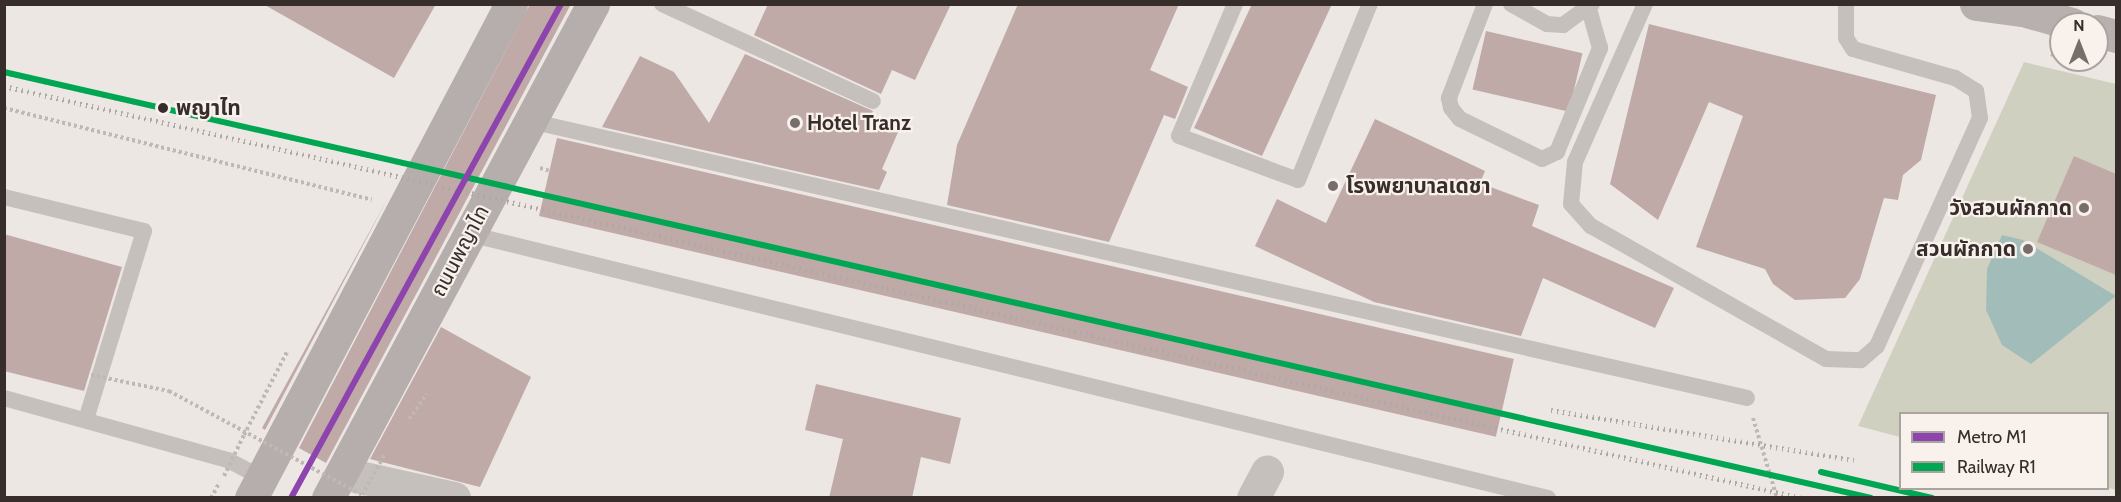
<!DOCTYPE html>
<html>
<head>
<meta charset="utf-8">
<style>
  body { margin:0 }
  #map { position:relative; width:2121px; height:502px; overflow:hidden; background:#ede7e4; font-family:Cabin,"Noto Sans Thai",sans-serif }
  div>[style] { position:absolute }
  .green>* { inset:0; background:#d0d0c0 }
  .water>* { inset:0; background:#a2bdb9 }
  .building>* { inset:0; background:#bfaaa8; transform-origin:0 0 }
  .path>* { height:4px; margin-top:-2px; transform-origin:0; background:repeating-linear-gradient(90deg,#bfb8b5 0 3px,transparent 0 6px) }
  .lane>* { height:16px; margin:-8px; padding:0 8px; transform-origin:8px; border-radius:8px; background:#c6c0bd }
  .street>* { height:33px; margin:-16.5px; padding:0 16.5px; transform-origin:16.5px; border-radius:16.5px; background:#c6c0bd }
  .secondary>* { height:33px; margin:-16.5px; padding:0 16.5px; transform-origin:16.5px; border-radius:16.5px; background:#b7b0ae }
  .primary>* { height:33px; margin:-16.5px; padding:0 16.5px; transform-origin:16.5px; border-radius:16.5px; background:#b5aeac }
  .rail>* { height:4.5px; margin-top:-2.25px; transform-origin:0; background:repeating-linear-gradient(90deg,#aea9a7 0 1.5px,transparent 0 6px) }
  .path-bridge>* { height:4px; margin-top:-2px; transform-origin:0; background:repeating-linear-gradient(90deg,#bfb8b5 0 3px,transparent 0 6px) }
  .rail-1>* { height:6px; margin:-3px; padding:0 3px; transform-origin:3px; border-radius:3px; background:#00a651 }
  .metro-1>* { height:6px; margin:-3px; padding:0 3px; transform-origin:3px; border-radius:3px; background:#8e44ad }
  .dots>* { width:16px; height:16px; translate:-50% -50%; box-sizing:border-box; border:3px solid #f8f1ec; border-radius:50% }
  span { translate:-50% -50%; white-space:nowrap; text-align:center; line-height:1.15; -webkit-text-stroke:4.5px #f8f1ec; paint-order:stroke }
  .stop-label { font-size:21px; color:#372d2b; font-weight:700 }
  .left { translate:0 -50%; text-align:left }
  .poi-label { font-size:21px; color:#372d2b; font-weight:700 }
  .right { translate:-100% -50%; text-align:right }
  .street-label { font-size:21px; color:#372d2b }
  .frame { position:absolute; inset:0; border:6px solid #372d2b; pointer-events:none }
  .legend { position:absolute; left:1899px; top:412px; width:210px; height:78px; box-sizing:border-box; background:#f8f1ec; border:2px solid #aba39f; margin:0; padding:8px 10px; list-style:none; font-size:18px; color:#372d2b }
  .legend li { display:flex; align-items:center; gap:12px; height:30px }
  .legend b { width:30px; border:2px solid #aba39f }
  .north { position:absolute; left:2049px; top:12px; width:60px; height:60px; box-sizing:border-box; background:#f8f1ec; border:2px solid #aba39f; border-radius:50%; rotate:0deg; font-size:16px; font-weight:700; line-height:24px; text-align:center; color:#372d2b }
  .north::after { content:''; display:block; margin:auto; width:21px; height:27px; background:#776e6c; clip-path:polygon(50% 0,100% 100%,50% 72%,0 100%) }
</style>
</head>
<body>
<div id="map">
  <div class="green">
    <div style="clip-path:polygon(2024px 62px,2116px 84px,2116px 490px,2108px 488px,2108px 414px,1900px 414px,1900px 437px,1858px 426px)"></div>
  </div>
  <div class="water">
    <div style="clip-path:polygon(2002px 235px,2023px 240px,2116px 296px,2031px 364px,2002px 345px,1986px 310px,1987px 269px)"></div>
  </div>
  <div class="building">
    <div style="clip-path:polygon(263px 4px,436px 4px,394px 78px)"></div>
    <div style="clip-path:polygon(530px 4px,571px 4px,326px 463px,299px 448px)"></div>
    <div style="clip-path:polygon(768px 4px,951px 4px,915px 80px,892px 70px,881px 94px,754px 35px)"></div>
    <div style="clip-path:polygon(1018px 4px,1179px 4px,1150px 70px,1188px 87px,1175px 119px,1164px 115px,1109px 242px,947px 205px,957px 145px)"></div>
    <div style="clip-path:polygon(1252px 4px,1332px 4px,1262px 156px,1194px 128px)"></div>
    <div style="clip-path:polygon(1649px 24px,1936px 95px,1921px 160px,1903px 175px,1898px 200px,1884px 198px,1860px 279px,1845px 298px,1795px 300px,1773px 284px,1765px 269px,1696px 247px,1743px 116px,1709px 102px,1658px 220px,1610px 184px)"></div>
    <div style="left:1486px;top:31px;width:99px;height:60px;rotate:13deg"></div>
    <div style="clip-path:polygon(745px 54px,873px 111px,870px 117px,899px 130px,882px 169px,887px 172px,879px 190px,602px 127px,640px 56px,674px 72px,709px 123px)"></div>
    <div style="clip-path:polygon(1375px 119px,1485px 171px,1480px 183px,1539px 205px,1532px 226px,1674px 288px,1655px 328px,1543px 278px,1521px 336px,1374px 302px,1255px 246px,1277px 199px,1326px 223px)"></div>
    <div style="left:557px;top:138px;width:982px;height:80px;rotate:13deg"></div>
    <div style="clip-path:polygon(2074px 156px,2116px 174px,2116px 275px,2037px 242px)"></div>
    <div style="clip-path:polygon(388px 198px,265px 430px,262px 428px)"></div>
    <div style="clip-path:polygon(4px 234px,122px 267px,84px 391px,4px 371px)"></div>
    <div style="clip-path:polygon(441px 327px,531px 377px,480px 487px,370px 459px)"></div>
    <div style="clip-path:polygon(816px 384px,961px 418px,950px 464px,921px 457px,912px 498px,829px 498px,843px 439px,805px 430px)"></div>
  </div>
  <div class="path">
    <div style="left:2051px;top:54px;width:11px;rotate:27deg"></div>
    <div style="left:2064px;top:60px;width:13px;rotate:27deg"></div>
    <div style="left:2076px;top:66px;width:6px;rotate:-81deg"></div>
    <div style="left:4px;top:108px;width:379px;rotate:14deg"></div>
    <div style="left:540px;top:168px;width:10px;rotate:17deg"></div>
    <div style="left:1753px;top:418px;width:84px;rotate:73.3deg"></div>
    <div style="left:409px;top:419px;width:31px;rotate:-54deg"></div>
    <div style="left:244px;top:435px;width:96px;rotate:-62.6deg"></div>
    <div style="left:211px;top:498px;width:18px;rotate:-61deg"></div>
  </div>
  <div class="lane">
    <div style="left:662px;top:4px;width:232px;rotate:24.7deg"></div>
    <div style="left:1235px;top:4px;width:143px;rotate:113deg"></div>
    <div style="left:1179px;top:136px;width:127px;rotate:20.3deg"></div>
    <div style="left:1298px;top:180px;width:190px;rotate:-67.8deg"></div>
    <div style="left:1485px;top:4px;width:101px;rotate:111deg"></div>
    <div style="left:1449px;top:98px;width:10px;rotate:79deg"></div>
    <div style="left:1451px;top:108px;width:14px;rotate:51deg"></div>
    <div style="left:1460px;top:119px;width:91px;rotate:26deg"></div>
    <div style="left:1542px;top:159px;width:17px;rotate:-25deg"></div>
    <div style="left:1557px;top:152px;width:113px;rotate:-67.5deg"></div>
    <div style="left:1600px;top:48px;width:41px;rotate:-105.8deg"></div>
    <div style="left:1511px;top:4px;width:41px;rotate:29.1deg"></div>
    <div style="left:1547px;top:24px;width:16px;rotate:4deg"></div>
    <div style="left:1563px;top:25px;width:36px;rotate:-36deg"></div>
    <div style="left:1645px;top:4px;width:173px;rotate:113.9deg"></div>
    <div style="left:1575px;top:162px;width:42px;rotate:95.4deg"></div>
    <div style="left:1571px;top:204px;width:30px;rotate:48deg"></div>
    <div style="left:1591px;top:226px;width:270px;rotate:29.5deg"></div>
    <div style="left:1826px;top:359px;width:35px;rotate:2deg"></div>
    <div style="left:1861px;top:360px;width:21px;rotate:-41deg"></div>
    <div style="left:1877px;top:346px;width:250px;rotate:-65.7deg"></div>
    <div style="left:1980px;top:118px;width:27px;rotate:-98deg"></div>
    <div style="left:1976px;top:91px;width:25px;rotate:-148deg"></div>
    <div style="left:1955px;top:78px;width:106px;rotate:-164.1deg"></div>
    <div style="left:1853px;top:49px;width:13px;rotate:-122deg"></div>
    <div style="left:1846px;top:38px;width:34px;rotate:-90deg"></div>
    <div style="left:530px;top:121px;width:1248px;rotate:12.82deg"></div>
    <div style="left:4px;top:197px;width:144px;rotate:13.7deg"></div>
    <div style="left:144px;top:231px;width:198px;rotate:107.1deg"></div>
    <div style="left:469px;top:234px;width:1111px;rotate:13.75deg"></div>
    <div style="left:4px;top:398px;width:232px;rotate:15.5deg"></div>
    <div style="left:228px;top:460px;width:38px;rotate:28deg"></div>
  </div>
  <div class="street">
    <div style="left:342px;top:473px;width:115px;rotate:12.6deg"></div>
    <div style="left:1253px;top:498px;width:30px;rotate:-62deg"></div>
  </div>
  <div class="secondary">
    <div style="left:1976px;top:4px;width:45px;rotate:7.6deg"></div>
    <div style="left:2002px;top:4px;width:73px;rotate:15.9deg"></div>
    <div style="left:2097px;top:31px;width:20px;rotate:15deg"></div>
  </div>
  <div class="primary">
    <div style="left:251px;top:498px;width:558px;rotate:-62.24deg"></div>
    <div style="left:328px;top:498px;width:561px;rotate:-61.79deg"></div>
  </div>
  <div class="rail">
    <div style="left:4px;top:72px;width:1915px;rotate:12.85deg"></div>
    <div style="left:4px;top:86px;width:1845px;rotate:12.91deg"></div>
    <div style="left:1551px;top:410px;width:307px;rotate:9.4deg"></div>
  </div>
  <div class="path-bridge">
    <div style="left:91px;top:375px;width:80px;rotate:11.6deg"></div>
    <div style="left:169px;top:391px;width:219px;rotate:28.3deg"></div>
    <div style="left:362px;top:495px;width:47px;rotate:-60.7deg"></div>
    <div style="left:224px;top:476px;width:46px;rotate:-64deg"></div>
  </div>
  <div class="rail-1">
    <div style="left:4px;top:72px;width:1915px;rotate:12.85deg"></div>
    <div style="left:1821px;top:472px;width:114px;rotate:13.2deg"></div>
  </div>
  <div class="metro-1">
    <div style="left:291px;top:498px;width:563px;rotate:-61.34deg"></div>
  </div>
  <div class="dots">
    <div style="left:163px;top:108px;background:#372d2b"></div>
    <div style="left:795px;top:123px;background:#776e6c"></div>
    <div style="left:1333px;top:186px;background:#776e6c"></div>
    <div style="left:2084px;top:208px;background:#776e6c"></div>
    <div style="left:2028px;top:249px;background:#776e6c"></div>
  </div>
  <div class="stop-label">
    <span class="left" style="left:176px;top:108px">พญาไท</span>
  </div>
  <div class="poi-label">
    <span class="left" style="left:807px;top:123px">Hotel Tranz</span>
    <span class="left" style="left:1346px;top:186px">โรงพยาบาลเดชา</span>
    <span class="right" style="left:2072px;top:208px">วังสวนผักกาด</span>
    <span class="right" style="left:2016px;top:249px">สวนผักกาด</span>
  </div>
  <div class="street-label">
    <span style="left:460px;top:251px;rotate:-62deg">ถนนพญาไท</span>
  </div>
  <div class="frame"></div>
  <ul class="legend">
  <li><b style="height:8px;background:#8e44ad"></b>Metro M1</li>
  <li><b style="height:8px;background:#00a651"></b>Railway R1</li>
  </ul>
  <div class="north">N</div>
</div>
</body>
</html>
